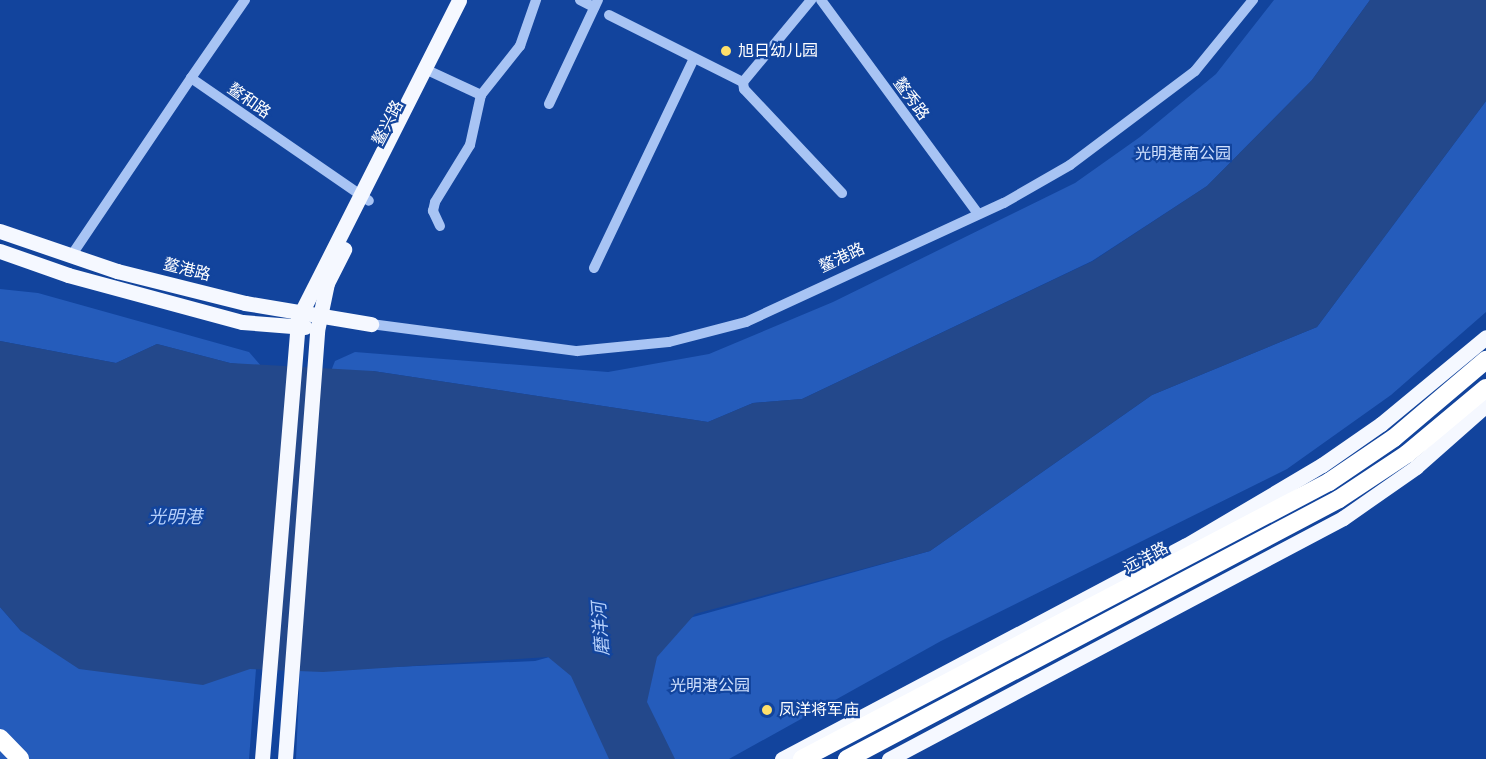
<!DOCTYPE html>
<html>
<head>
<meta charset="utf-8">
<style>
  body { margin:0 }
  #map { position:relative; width:1486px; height:759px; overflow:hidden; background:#12449d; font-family:Rubik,"Noto Sans SC",sans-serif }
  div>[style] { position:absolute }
  .green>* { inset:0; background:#255cbb }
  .water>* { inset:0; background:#23488b }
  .minor>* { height:10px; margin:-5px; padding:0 5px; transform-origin:5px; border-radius:5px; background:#a8c4f4 }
  .major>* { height:15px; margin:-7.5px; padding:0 7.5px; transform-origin:7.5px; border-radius:7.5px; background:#f5f8ff }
  .highway>* { height:18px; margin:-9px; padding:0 9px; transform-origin:9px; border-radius:9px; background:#fff }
  .dots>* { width:16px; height:16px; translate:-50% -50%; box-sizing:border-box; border:3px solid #12449d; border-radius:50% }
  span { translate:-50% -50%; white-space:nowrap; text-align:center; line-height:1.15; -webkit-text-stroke:4.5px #12449d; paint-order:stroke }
  .poi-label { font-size:16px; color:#fff }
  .left { translate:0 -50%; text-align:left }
  .street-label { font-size:16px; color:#fff }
  .park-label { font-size:16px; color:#d1e1fe }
  .water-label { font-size:18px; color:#b5cffa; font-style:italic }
</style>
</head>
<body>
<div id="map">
  <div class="green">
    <div style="clip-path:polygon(1274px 0,1370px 0,1312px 80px,1207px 186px,1092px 261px,802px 399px,753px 403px,708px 422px,373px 371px,331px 371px,335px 361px,355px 352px,608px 372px,709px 354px,833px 302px,1075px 183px,1140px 137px,1216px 74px)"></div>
    <div style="clip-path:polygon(1486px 101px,1486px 312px,1391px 395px,1287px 469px,941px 641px,729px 759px,296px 759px,300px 671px,535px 661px,930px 551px,1152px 395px,1317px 327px)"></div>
    <div style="clip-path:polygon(0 289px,38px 293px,249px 352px,262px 367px,230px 363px,157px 344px,116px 363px,0 341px)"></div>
    <div style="clip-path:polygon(0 607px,21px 631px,256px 669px,249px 759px,0 759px)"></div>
  </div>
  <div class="water">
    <div style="clip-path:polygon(1370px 0,1486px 0,1486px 101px,1317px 327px,1152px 395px,930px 551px,695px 614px,657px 657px,647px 702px,675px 759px,609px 759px,571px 676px,548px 657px,323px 672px,250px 669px,203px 685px,79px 669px,21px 631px,0 607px,0 341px,116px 363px,157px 344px,230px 363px,373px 371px,708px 422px,753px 403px,802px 399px,1093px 261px,1207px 186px,1312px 80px)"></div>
  </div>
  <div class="minor">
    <div style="left:245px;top:0;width:95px;rotate:124.7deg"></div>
    <div style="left:191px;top:78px;width:216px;rotate:34.6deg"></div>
    <div style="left:580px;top:0;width:16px;rotate:27deg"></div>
    <div style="left:821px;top:0;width:265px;rotate:53.7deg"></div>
    <div style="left:609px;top:15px;width:150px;rotate:26.6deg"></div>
    <div style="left:743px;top:82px;width:7px;rotate:82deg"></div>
    <div style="left:744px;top:89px;width:143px;rotate:46.7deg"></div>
    <div style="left:425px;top:69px;width:62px;rotate:24.9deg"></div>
    <div style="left:743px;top:82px;width:107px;rotate:-50.3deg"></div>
    <div style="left:549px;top:104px;width:115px;rotate:-64.8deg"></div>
    <div style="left:440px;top:226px;width:17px;rotate:-115deg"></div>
    <div style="left:433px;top:211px;width:9px;rotate:-77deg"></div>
    <div style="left:435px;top:202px;width:67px;rotate:-58.4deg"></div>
    <div style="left:470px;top:145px;width:51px;rotate:-77.6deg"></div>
    <div style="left:481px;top:95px;width:63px;rotate:-51.5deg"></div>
    <div style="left:520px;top:46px;width:49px;rotate:-70.8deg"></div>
    <div style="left:71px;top:256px;width:215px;rotate:-56deg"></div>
    <div style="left:594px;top:268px;width:230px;rotate:-64.5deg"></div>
    <div style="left:371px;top:324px;width:208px;rotate:7.5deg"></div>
    <div style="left:577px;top:351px;width:92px;rotate:-5.6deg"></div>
    <div style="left:669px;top:342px;width:80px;rotate:-14.6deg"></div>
    <div style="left:746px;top:322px;width:284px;rotate:-24.8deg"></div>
    <div style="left:1004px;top:203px;width:76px;rotate:-29.9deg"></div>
    <div style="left:1070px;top:165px;width:156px;rotate:-36.9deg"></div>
    <div style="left:1195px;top:71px;width:92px;rotate:-50.8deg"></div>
  </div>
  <div class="major">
    <div style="left:0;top:231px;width:124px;rotate:18.9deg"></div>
    <div style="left:117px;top:271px;width:132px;rotate:14deg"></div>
    <div style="left:245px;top:303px;width:128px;rotate:9.5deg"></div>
    <div style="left:0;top:251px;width:72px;rotate:19.4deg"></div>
    <div style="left:68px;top:275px;width:180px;rotate:15.1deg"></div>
    <div style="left:242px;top:322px;width:63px;rotate:4.5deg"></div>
    <div style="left:262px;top:759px;width:441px;rotate:-85.3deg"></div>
    <div style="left:298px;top:319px;width:357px;rotate:-63.2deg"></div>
    <div style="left:285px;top:759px;width:429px;rotate:-85.7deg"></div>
    <div style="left:317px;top:331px;width:49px;rotate:-78.2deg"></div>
    <div style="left:327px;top:283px;width:38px;rotate:-63deg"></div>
    <div style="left:782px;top:759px;width:456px;rotate:-27.9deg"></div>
    <div style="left:1185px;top:546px;width:159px;rotate:-30.6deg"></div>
    <div style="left:1322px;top:465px;width:72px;rotate:-34.8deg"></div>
    <div style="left:1381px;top:424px;width:136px;rotate:-39.6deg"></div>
    <div style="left:889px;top:759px;width:514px;rotate:-27.96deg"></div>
    <div style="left:1343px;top:518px;width:89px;rotate:-34.9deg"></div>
    <div style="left:1416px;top:467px;width:94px;rotate:-41.5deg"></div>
  </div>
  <div class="highway">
    <div style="left:0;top:738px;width:29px;rotate:46deg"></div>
    <div style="left:802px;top:759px;width:595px;rotate:-27.73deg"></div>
    <div style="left:1329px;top:482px;width:78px;rotate:-34.1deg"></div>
    <div style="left:1394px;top:438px;width:121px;rotate:-40.3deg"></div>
    <div style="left:847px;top:759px;width:556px;rotate:-27.85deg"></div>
    <div style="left:1339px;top:499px;width:82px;rotate:-33.5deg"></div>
    <div style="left:1407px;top:454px;width:103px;rotate:-39.9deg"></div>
  </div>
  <div class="dots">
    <div style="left:726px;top:51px;background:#ffe06b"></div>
    <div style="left:767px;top:710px;background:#ffe06b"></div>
  </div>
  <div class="poi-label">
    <span class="left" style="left:738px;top:51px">旭日幼儿园</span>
    <span class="left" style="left:779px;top:710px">凤洋将军庙</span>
  </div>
  <div class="street-label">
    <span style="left:911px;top:99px;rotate:54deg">鳌秀路</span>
    <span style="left:249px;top:101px;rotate:35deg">鳌和路</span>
    <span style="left:388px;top:123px;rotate:-63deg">鳌兴路</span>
    <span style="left:842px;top:258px;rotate:-25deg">鳌港路</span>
    <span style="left:187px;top:270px;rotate:14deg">鳌港路</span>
    <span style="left:1146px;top:558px;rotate:-28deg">远洋路</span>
  </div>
  <div class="park-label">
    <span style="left:1183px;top:154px">光明港南公园</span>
    <span style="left:710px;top:686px">光明港公园</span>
  </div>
  <div class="water-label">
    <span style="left:175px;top:517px">光明港</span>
    <span style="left:601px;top:629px;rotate:-94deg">磨洋河</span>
  </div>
</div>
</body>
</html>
